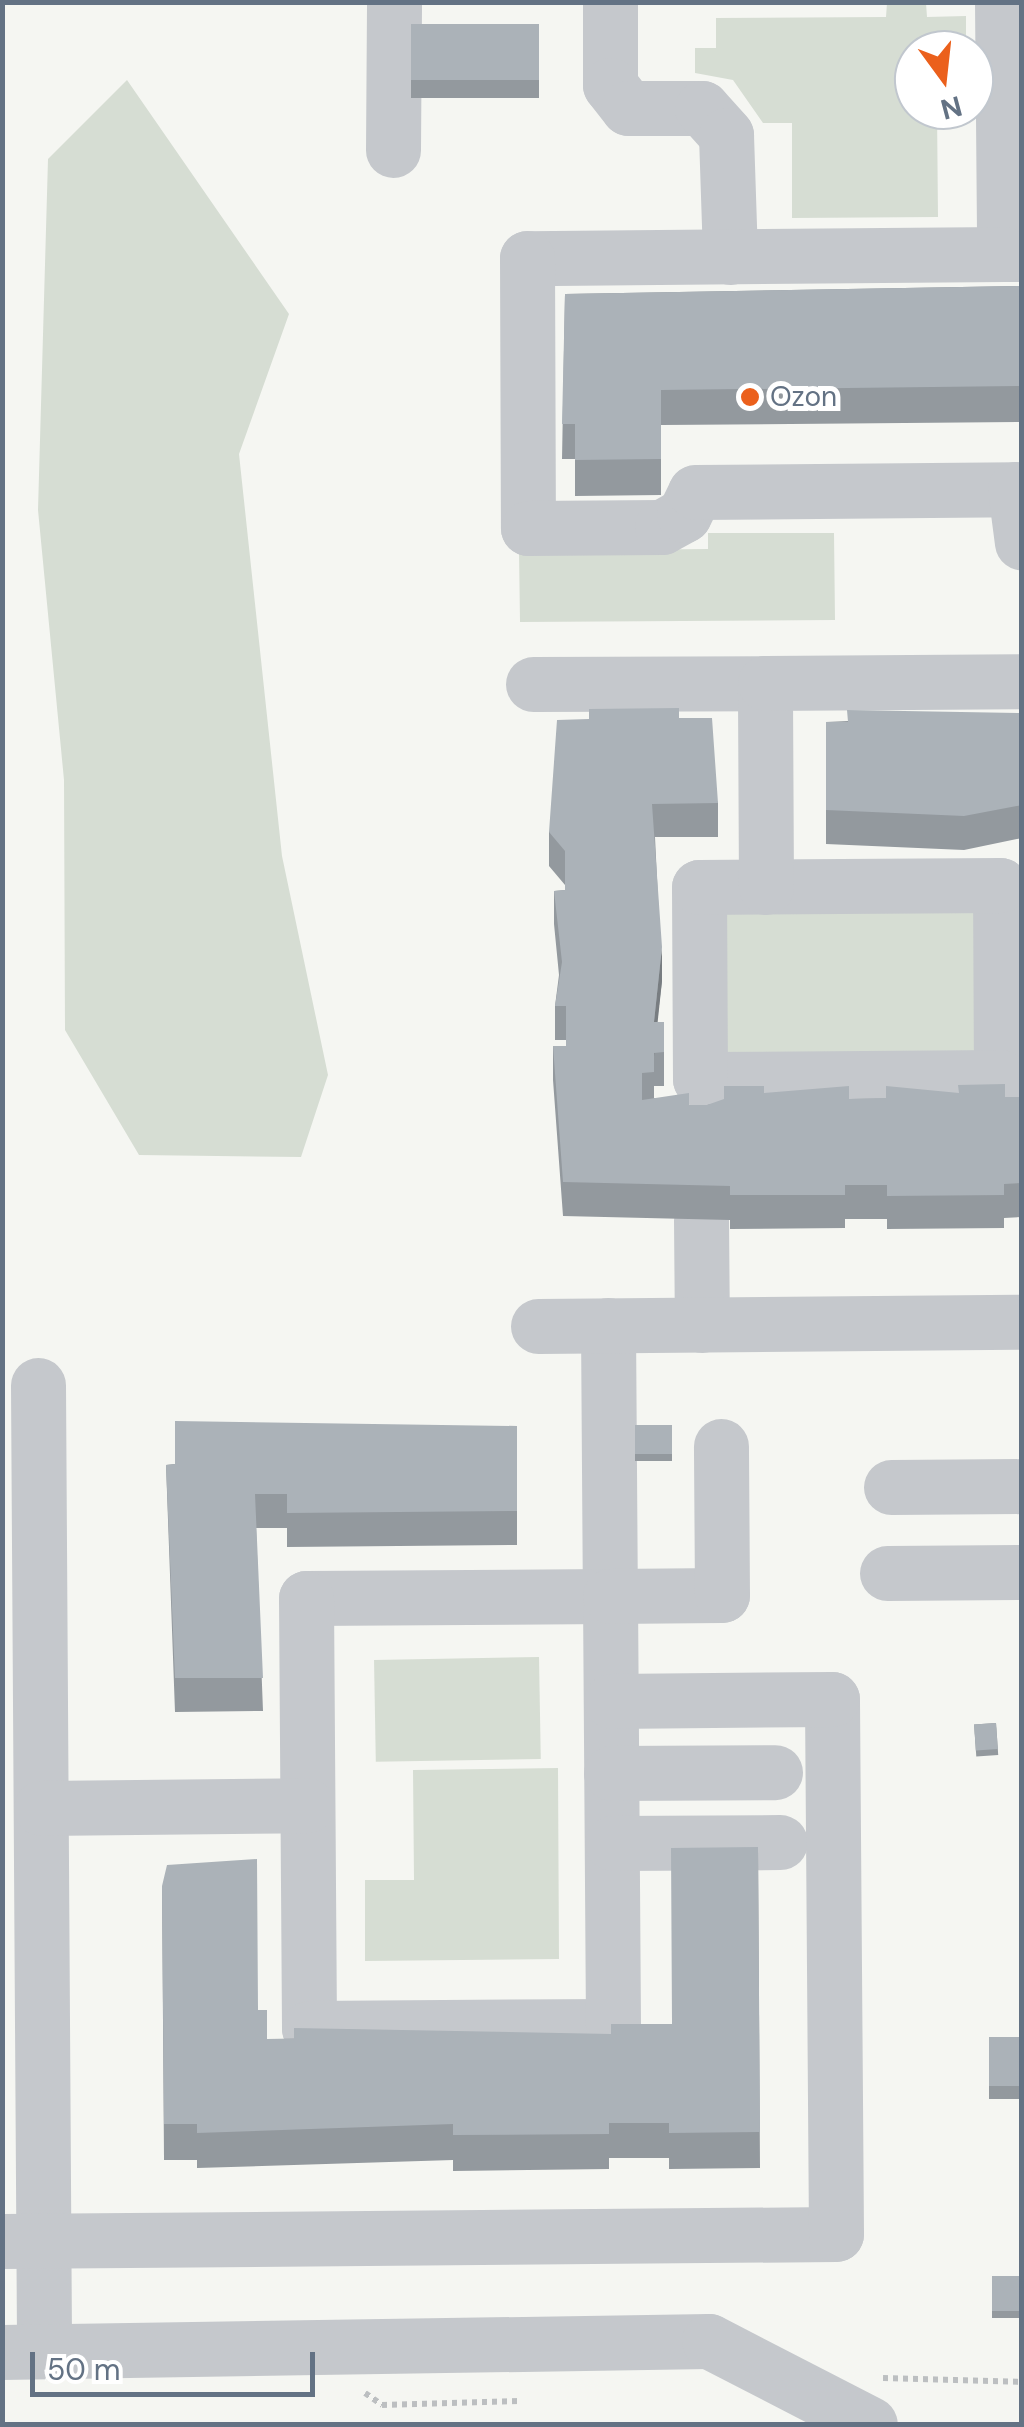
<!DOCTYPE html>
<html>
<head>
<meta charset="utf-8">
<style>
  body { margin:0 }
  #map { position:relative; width:1024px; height:2427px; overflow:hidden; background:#f5f6f2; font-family:"DM Sans",sans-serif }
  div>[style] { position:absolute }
  .green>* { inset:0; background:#d6ddd3; transform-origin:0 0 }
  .path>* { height:6px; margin-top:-3px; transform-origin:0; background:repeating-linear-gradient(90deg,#bcbfc1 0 5px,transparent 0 10px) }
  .minor>* { height:55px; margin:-27.5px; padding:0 27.5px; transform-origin:27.5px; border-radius:27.5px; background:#c5c8cc }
  .wall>* { inset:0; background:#93999e; transform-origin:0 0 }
  .shaded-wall>* { inset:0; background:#787d81 }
  .building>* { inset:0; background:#abb2b8; transform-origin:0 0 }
  .dots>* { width:28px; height:28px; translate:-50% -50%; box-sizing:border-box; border:5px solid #fff; border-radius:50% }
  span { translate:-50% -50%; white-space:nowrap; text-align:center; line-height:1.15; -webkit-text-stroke:10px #fff; paint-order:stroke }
  .poi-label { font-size:28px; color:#637284 }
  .left { translate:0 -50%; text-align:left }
  .frame { position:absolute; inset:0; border:5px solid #637284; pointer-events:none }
  .north { position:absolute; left:894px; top:30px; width:100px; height:100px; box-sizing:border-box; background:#fff; border:2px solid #c1c7ce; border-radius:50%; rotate:165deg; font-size:28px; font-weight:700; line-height:40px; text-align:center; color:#637284 }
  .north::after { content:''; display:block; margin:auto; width:35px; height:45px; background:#eb601c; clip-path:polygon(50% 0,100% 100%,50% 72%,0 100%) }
  .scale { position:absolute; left:30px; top:2352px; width:285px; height:45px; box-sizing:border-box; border:5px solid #637284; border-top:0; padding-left:12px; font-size:30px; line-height:35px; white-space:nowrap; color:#637284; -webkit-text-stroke:8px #fff; paint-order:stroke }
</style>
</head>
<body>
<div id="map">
  <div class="green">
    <div style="clip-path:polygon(887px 3px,926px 3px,927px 17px,966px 16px,966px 50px,914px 50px,914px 110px,937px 110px,938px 217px,792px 218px,792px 123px,763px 123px,733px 80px,695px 73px,695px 48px,716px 48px,716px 18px,886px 17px)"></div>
    <div style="clip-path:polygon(127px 80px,289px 314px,239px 454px,282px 856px,328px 1075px,301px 1157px,139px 1155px,65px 1030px,64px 780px,38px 510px,48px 159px)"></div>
    <div style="clip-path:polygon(708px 533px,834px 533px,835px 620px,520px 622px,519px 551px,708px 549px)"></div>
    <div style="left:986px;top:902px;width:158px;height:270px;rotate:90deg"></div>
    <div style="left:539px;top:1657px;width:102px;height:165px;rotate:89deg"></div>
    <div style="clip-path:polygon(558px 1768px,559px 1959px,365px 1961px,365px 1880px,414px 1880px,413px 1770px)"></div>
  </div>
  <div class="path">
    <div style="left:883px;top:2378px;width:139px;rotate:1.6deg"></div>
    <div style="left:365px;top:2393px;width:21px;rotate:35deg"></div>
    <div style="left:382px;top:2405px;width:138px;rotate:-1.7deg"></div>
  </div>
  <div class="minor">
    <div style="left:610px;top:2px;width:83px;rotate:90deg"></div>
    <div style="left:610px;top:85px;width:29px;rotate:52deg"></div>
    <div style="left:628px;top:108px;width:74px"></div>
    <div style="left:702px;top:108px;width:36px;rotate:48deg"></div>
    <div style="left:726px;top:135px;width:122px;rotate:88.1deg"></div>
    <div style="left:1002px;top:2px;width:252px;rotate:89.5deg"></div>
    <div style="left:1004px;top:254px;width:18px"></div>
    <div style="left:393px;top:150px;width:148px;rotate:-89.6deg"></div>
    <div style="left:1004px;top:254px;width:477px;rotate:179.5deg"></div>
    <div style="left:527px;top:258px;width:270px;rotate:89.8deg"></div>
    <div style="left:528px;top:528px;width:134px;rotate:-0.4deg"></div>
    <div style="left:662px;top:527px;width:25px;rotate:-29deg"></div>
    <div style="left:684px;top:515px;width:25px;rotate:-64deg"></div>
    <div style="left:695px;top:492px;width:320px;rotate:-0.5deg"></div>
    <div style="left:1015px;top:489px;width:54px;rotate:82.6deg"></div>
    <div style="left:533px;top:684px;width:232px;rotate:-0.2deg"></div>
    <div style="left:1000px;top:885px;width:192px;rotate:89.7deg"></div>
    <div style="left:1001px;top:1077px;width:301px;rotate:179.6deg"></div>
    <div style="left:700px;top:1079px;width:192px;rotate:-90.3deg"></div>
    <div style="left:699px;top:887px;width:301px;rotate:-0.4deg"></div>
    <div style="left:766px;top:887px;width:204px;rotate:-90.3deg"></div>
    <div style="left:765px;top:683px;width:257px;rotate:-0.4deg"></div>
    <div style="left:701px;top:1220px;width:105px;rotate:89.5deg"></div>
    <div style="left:608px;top:1325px;width:271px;rotate:89.6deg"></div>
    <div style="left:610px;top:1596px;width:304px;rotate:179.6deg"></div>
    <div style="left:306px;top:1598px;width:430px;rotate:89.6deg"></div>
    <div style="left:309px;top:2028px;width:304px;rotate:-0.4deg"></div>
    <div style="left:613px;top:2026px;width:430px;rotate:-90.4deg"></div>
    <div style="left:610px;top:1596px;width:112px;rotate:-0.5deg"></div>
    <div style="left:722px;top:1595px;width:149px;rotate:-90.4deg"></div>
    <div style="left:538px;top:1326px;width:484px;rotate:-0.5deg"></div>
    <div style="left:38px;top:1385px;width:966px;rotate:89.64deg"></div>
    <div style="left:891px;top:1487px;width:131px;rotate:-0.4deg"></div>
    <div style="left:887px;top:1573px;width:135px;rotate:-0.4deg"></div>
    <div style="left:611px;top:1773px;width:164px;rotate:-0.3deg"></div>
    <div style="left:41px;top:1808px;width:266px;rotate:-0.6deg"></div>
    <div style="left:612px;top:1843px;width:168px;rotate:-0.3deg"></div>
    <div style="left:2px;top:2241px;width:834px;rotate:-0.48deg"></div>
    <div style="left:836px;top:2234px;width:535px;rotate:-90.43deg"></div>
    <div style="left:832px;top:1699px;width:221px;rotate:179.5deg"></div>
    <div style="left:2px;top:2352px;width:707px;rotate:-0.89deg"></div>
    <div style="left:709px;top:2341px;width:181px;rotate:27.3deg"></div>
  </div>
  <div class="wall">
    <div style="left:539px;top:24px;width:74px;height:128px;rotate:90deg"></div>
    <div style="clip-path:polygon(1022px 286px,1022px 422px,661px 425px,661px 495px,575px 496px,575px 459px,562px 459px,565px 294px)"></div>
    <div style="clip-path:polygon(1022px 713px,1022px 838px,964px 850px,826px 844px,826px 722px)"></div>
    <div style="clip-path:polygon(679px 718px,718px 803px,718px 837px,655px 837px,662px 981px,657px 1022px,664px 1022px,664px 1086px,654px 1086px,654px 1098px,689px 1105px,707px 1105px,764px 1093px,849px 1099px,1022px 1097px,1022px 1217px,1004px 1218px,1004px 1228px,887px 1229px,887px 1219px,845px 1219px,845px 1228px,730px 1229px,730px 1220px,563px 1216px,553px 1080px,553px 1046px,566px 1046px,566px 1040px,555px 1040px,555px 1006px,559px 975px,554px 924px,554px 891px,565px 890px,565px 885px,549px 866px,549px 832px)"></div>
    <div style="left:672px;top:1425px;width:36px;height:37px;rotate:90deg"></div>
    <div style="clip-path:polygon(517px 1426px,517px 1545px,287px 1547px,287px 1528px,256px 1528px,263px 1711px,175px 1712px,166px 1465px)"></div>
    <div style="left:996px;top:1723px;width:32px;height:22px;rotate:86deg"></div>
    <div style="clip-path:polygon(758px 1847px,760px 2168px,669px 2169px,669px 2158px,609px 2158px,609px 2169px,453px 2171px,453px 2160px,197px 2168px,197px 2160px,164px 2160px,162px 1886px,258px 2010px,267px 2039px,611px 2034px,672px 2024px)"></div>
    <div style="left:989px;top:2037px;width:33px;height:62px"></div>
    <div style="left:992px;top:2276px;width:30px;height:42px"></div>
  </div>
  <div class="shaded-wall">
    <div style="clip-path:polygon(662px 947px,662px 981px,654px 1056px,654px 1022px)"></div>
  </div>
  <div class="building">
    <div style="left:539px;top:24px;width:56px;height:128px;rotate:90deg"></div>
    <div style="clip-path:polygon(1022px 286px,1022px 386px,661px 390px,661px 459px,575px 460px,575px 424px,562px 424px,565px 294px)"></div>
    <div style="clip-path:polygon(679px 708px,679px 718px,712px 718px,718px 803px,652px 804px,662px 947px,654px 1022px,664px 1022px,664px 1052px,654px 1053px,654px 1072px,642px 1073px,642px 1100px,689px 1093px,689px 1105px,707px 1105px,724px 1099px,724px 1086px,764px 1086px,764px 1093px,849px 1086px,849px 1099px,886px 1098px,886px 1086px,959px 1093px,958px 1085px,1005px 1084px,1005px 1097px,1022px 1097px,1022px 1183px,1004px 1184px,1004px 1195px,887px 1196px,887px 1185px,845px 1185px,845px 1195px,730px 1195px,730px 1186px,563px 1182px,553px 1046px,566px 1046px,566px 1006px,555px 1006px,562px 962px,554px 891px,565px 890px,565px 851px,549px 832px,557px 720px,589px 719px,589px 709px)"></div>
    <div style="clip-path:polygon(847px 710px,1022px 713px,1022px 805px,964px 816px,826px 810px,826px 722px,848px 722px)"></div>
    <div style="clip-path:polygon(175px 1421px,517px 1426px,517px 1511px,287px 1513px,287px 1494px,255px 1494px,263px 1678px,175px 1678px,166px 1465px,175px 1464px)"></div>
    <div style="left:672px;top:1425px;width:29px;height:37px;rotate:90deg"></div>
    <div style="left:996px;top:1723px;width:26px;height:22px;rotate:86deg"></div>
    <div style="clip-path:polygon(758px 1847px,760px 2132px,669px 2133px,669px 2123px,609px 2123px,609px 2134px,453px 2135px,453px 2124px,197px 2133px,197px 2124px,164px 2124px,162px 1886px,167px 1865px,257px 1859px,258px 2010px,267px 2010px,267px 2039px,294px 2039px,294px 2028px,611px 2034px,611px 2024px,672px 2024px,671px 1848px)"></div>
    <div style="left:989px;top:2037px;width:33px;height:49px"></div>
    <div style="left:992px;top:2276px;width:30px;height:35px"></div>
  </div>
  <div class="dots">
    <div style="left:750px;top:397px;background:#eb601c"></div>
  </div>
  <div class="poi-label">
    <span class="left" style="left:770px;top:397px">Ozon</span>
  </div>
  <div class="frame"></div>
  <div class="north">N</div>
  <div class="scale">50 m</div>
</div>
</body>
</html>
